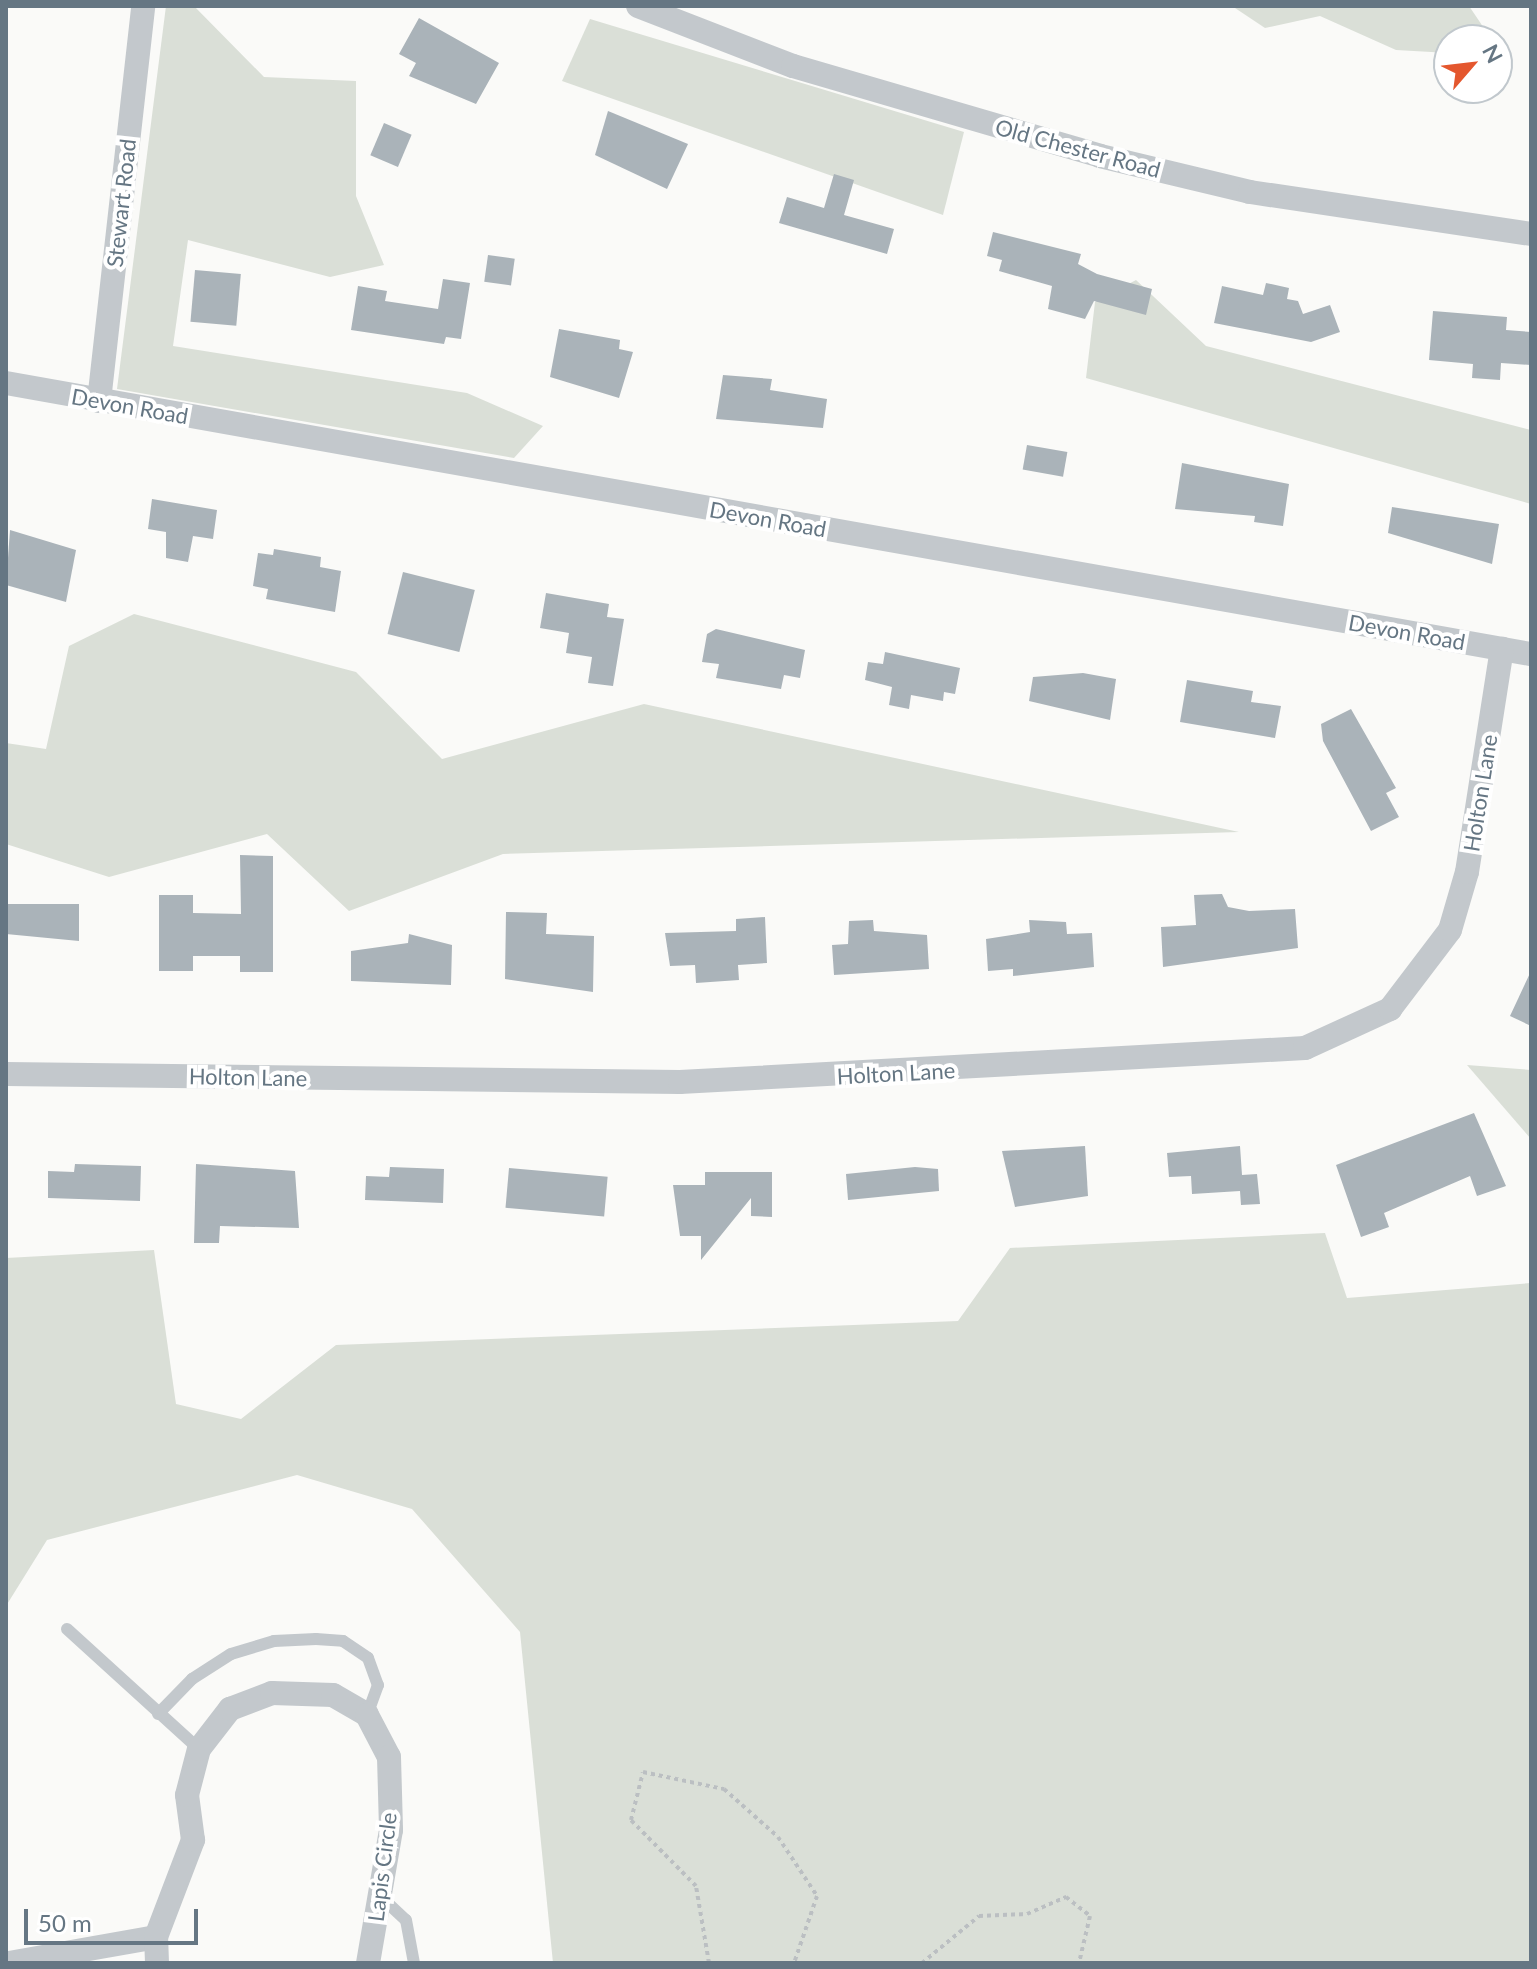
<!DOCTYPE html>
<html>
<head>
<meta charset="utf-8">
<style>
  body { margin:0 }
  #map { position:relative; width:1537px; height:1969px; overflow:hidden; background:#fafaf8; font-family:Lato,sans-serif }
  div>[style] { position:absolute }
  .green>* { inset:0; background:#dadfd7 }
  .building>* { inset:0; background:#aab3b9; transform-origin:0 0 }
  .path>* { height:4px; margin-top:-2px; transform-origin:0; background:repeating-linear-gradient(90deg,#bbbfc2 0 4px,transparent 0 8px) }
  .lane>* { height:12px; margin:-6px; padding:0 6px; transform-origin:6px; border-radius:6px; background:#c3c8cc }
  .street>* { height:24px; margin:-12px; padding:0 12px; transform-origin:12px; border-radius:12px; background:#c3c8cc }
  span { translate:-50% -50%; white-space:nowrap; text-align:center; line-height:1.15; -webkit-text-stroke:8px #fff; paint-order:stroke }
  .street-label { font-size:22px; color:#657683 }
  .frame { position:absolute; inset:0; border:8px solid #657683; pointer-events:none }
  .north { position:absolute; left:1433px; top:24px; width:80px; height:80px; box-sizing:border-box; background:#fff; border:2px solid #c1c8cd; border-radius:50%; rotate:62deg; font-size:22px; font-weight:700; line-height:32px; text-align:center; color:#657683 }
  .north::after { content:''; display:block; margin:auto; width:28px; height:36px; background:#e4572e; clip-path:polygon(50% 0,100% 100%,50% 72%,0 100%) }
  .scale { position:absolute; left:24px; top:1909px; width:174px; height:36px; box-sizing:border-box; border:4px solid #657683; border-top:0; padding-left:10px; font-size:24px; line-height:28px; white-space:nowrap; color:#657683; -webkit-text-stroke:6px #fff; paint-order:stroke }
</style>
</head>
<body>
<div id="map">
  <div class="green">
    <div style="clip-path:polygon(166px 6px,194px 6px,264px 77px,356px 81px,356px 196px,384px 265px,330px 277px,188px 240px,173px 346px,467px 393px,543px 426px,514px 458px,117px 389px)"></div>
    <div style="clip-path:polygon(1232px 6px,1469px 6px,1492px 40px,1449px 40px,1449px 53px,1396px 50px,1320px 16px,1265px 28px)"></div>
    <div style="clip-path:polygon(590px 19px,964px 132px,943px 215px,562px 81px)"></div>
    <div style="clip-path:polygon(1136px 280px,1206px 346px,1531px 430px,1531px 504px,1086px 378px,1095px 302px)"></div>
    <div style="clip-path:polygon(134px 614px,356px 672px,442px 759px,644px 704px,1239px 832px,503px 854px,349px 911px,267px 834px,109px 877px,6px 844px,6px 743px,46px 749px,69px 646px)"></div>
    <div style="clip-path:polygon(1467px 1065px,1531px 1070px,1531px 1139px)"></div>
    <div style="clip-path:polygon(1325px 1233px,1347px 1298px,1531px 1283px,1531px 1963px,553px 1963px,520px 1632px,412px 1509px,297px 1475px,47px 1540px,6px 1606px,6px 1258px,154px 1250px,176px 1404px,241px 1419px,336px 1345px,958px 1321px,1010px 1248px)"></div>
  </div>
  <div class="building">
    <div style="clip-path:polygon(419px 18px,499px 63px,476px 104px,409px 76px,416px 63px,399px 54px)"></div>
    <div style="clip-path:polygon(608px 111px,688px 144px,667px 189px,595px 155px)"></div>
    <div style="left:384px;top:123px;width:30px;height:35px;rotate:23deg"></div>
    <div style="clip-path:polygon(834px 174px,854px 180px,844px 215px,894px 229px,887px 254px,779px 223px,787px 197px,824px 208px)"></div>
    <div style="clip-path:polygon(993px 232px,1081px 254px,1078px 264px,1097px 274px,1152px 289px,1146px 315px,1094px 301px,1085px 319px,1048px 309px,1052px 286px,999px 271px,1002px 260px,987px 256px)"></div>
    <div style="left:488px;top:255px;width:27px;height:27px;rotate:8deg"></div>
    <div style="left:195px;top:270px;width:46px;height:52px;rotate:5deg"></div>
    <div style="clip-path:polygon(443px 279px,470px 283px,461px 339px,446px 337px,444px 344px,351px 330px,358px 286px,387px 291px,385px 301px,438px 309px)"></div>
    <div style="clip-path:polygon(1266px 283px,1289px 288px,1287px 299px,1298px 301px,1303px 314px,1330px 305px,1340px 332px,1311px 342px,1214px 323px,1222px 286px,1263px 295px)"></div>
    <div style="clip-path:polygon(1433px 311px,1507px 317px,1506px 330px,1531px 332px,1531px 365px,1501px 363px,1500px 380px,1472px 378px,1473px 364px,1429px 360px)"></div>
    <div style="clip-path:polygon(559px 329px,620px 340px,619px 349px,633px 352px,619px 398px,550px 377px)"></div>
    <div style="clip-path:polygon(723px 375px,772px 379px,770px 390px,827px 399px,823px 428px,716px 419px)"></div>
    <div style="left:1027px;top:445px;width:41px;height:25px;rotate:10deg"></div>
    <div style="clip-path:polygon(1182px 463px,1289px 484px,1283px 526px,1254px 522px,1255px 516px,1175px 509px)"></div>
    <div style="clip-path:polygon(152px 499px,217px 510px,213px 539px,193px 536px,188px 562px,166px 558px,166px 532px,148px 529px)"></div>
    <div style="clip-path:polygon(1392px 507px,1499px 524px,1492px 564px,1388px 533px)"></div>
    <div style="clip-path:polygon(10px 530px,76px 550px,66px 602px,6px 585px)"></div>
    <div style="clip-path:polygon(274px 549px,321px 557px,320px 567px,341px 571px,335px 612px,266px 599px,268px 589px,253px 586px,258px 553px,273px 555px)"></div>
    <div style="left:403px;top:572px;width:74px;height:64px;rotate:14deg"></div>
    <div style="clip-path:polygon(546px 593px,609px 604px,607px 617px,624px 619px,613px 686px,588px 683px,592px 657px,566px 653px,569px 633px,540px 628px)"></div>
    <div style="clip-path:polygon(716px 629px,805px 650px,800px 678px,784px 675px,781px 689px,716px 678px,719px 664px,702px 662px,707px 634px)"></div>
    <div style="clip-path:polygon(885px 652px,960px 668px,955px 694px,944px 692px,943px 701px,911px 695px,909px 709px,889px 705px,892px 687px,865px 680px,868px 662px,883px 664px)"></div>
    <div style="clip-path:polygon(1083px 673px,1116px 679px,1110px 720px,1029px 701px,1033px 677px)"></div>
    <div style="clip-path:polygon(1187px 680px,1253px 691px,1251px 702px,1281px 706px,1275px 738px,1180px 722px)"></div>
    <div style="clip-path:polygon(1351px 709px,1396px 788px,1386px 793px,1399px 817px,1371px 831px,1323px 741px,1321px 724px)"></div>
    <div style="clip-path:polygon(240px 855px,273px 856px,273px 972px,240px 972px,240px 956px,193px 956px,193px 971px,159px 971px,159px 895px,193px 895px,193px 913px,241px 914px)"></div>
    <div style="clip-path:polygon(1222px 894px,1228px 907px,1249px 911px,1295px 909px,1298px 948px,1163px 967px,1161px 927px,1196px 925px,1194px 895px)"></div>
    <div style="clip-path:polygon(6px 904px,79px 904px,79px 941px,6px 934px)"></div>
    <div style="clip-path:polygon(506px 912px,547px 913px,546px 934px,594px 936px,593px 992px,505px 979px)"></div>
    <div style="clip-path:polygon(765px 917px,767px 963px,738px 965px,739px 980px,696px 983px,695px 965px,670px 966px,665px 933px,736px 931px,736px 919px)"></div>
    <div style="clip-path:polygon(873px 920px,874px 931px,927px 935px,929px 969px,834px 975px,832px 945px,848px 944px,849px 921px)"></div>
    <div style="clip-path:polygon(1029px 920px,1066px 922px,1067px 934px,1092px 933px,1094px 967px,1013px 976px,1013px 969px,988px 971px,986px 939px,1030px 932px)"></div>
    <div style="clip-path:polygon(409px 934px,452px 945px,451px 985px,351px 981px,351px 951px,408px 943px)"></div>
    <div style="clip-path:polygon(1531px 971px,1531px 1026px,1510px 1016px)"></div>
    <div style="clip-path:polygon(1474px 1113px,1506px 1186px,1477px 1196px,1470px 1176px,1384px 1213px,1389px 1227px,1361px 1237px,1336px 1165px)"></div>
    <div style="clip-path:polygon(1085px 1146px,1088px 1196px,1015px 1207px,1002px 1151px)"></div>
    <div style="clip-path:polygon(1240px 1146px,1242px 1175px,1257px 1174px,1260px 1204px,1241px 1205px,1240px 1191px,1192px 1194px,1191px 1176px,1169px 1177px,1167px 1153px)"></div>
    <div style="clip-path:polygon(75px 1164px,141px 1166px,140px 1201px,48px 1198px,48px 1171px,74px 1172px)"></div>
    <div style="clip-path:polygon(196px 1164px,295px 1171px,299px 1228px,220px 1226px,219px 1243px,194px 1243px)"></div>
    <div style="clip-path:polygon(390px 1167px,444px 1169px,443px 1203px,365px 1200px,366px 1176px,389px 1177px)"></div>
    <div style="clip-path:polygon(915px 1167px,938px 1169px,939px 1191px,848px 1200px,846px 1174px)"></div>
    <div style="left:509px;top:1168px;width:99px;height:40px;rotate:5deg"></div>
    <div style="clip-path:polygon(705px 1172px,772px 1172px,772px 1217px,751px 1216px,751px 1198px,701px 1260px,701px 1236px,680px 1236px,673px 1185px,705px 1185px)"></div>
  </div>
  <div class="path">
    <div style="left:709px;top:1963px;width:78px;rotate:-99.6deg"></div>
    <div style="left:696px;top:1886px;width:93px;rotate:-134.6deg"></div>
    <div style="left:631px;top:1820px;width:49px;rotate:-76deg"></div>
    <div style="left:643px;top:1772px;width:83px;rotate:11.9deg"></div>
    <div style="left:724px;top:1789px;width:72px;rotate:41.6deg"></div>
    <div style="left:778px;top:1837px;width:71px;rotate:56.5deg"></div>
    <div style="left:817px;top:1896px;width:71px;rotate:108.9deg"></div>
    <div style="left:922px;top:1963px;width:74px;rotate:-39.5deg"></div>
    <div style="left:979px;top:1916px;width:48px;rotate:-2.4deg"></div>
    <div style="left:1027px;top:1914px;width:43px;rotate:-23.6deg"></div>
    <div style="left:1066px;top:1897px;width:31px;rotate:38deg"></div>
    <div style="left:1090px;top:1916px;width:48px;rotate:103.2deg"></div>
  </div>
  <div class="lane">
    <div style="left:67px;top:1629px;width:178px;rotate:42.3deg"></div>
    <div style="left:158px;top:1714px;width:49px;rotate:-45.8deg"></div>
    <div style="left:192px;top:1679px;width:46px;rotate:-32.7deg"></div>
    <div style="left:231px;top:1654px;width:45px;rotate:-16.8deg"></div>
    <div style="left:274px;top:1641px;width:42px;rotate:-2.7deg"></div>
    <div style="left:316px;top:1639px;width:27px;rotate:4deg"></div>
    <div style="left:343px;top:1641px;width:30px;rotate:34deg"></div>
    <div style="left:368px;top:1658px;width:29px;rotate:70deg"></div>
    <div style="left:378px;top:1685px;width:32px;rotate:110deg"></div>
    <div style="left:380px;top:1896px;width:35px;rotate:43deg"></div>
    <div style="left:406px;top:1920px;width:44px;rotate:79.5deg"></div>
  </div>
  <div class="street">
    <div style="left:638px;top:6px;width:166px;rotate:21.2deg"></div>
    <div style="left:793px;top:66px;width:320px;rotate:16.3deg"></div>
    <div style="left:1100px;top:156px;width:154px;rotate:13.5deg"></div>
    <div style="left:1250px;top:192px;width:284px;rotate:8.5deg"></div>
    <div style="left:6px;top:383px;width:1549px;rotate:10.08deg"></div>
    <div style="left:99px;top:401px;width:397px;rotate:-83.6deg"></div>
    <div style="left:6px;top:1074px;width:674px;rotate:0.68deg"></div>
    <div style="left:680px;top:1082px;width:626px;rotate:-3.11deg"></div>
    <div style="left:1305px;top:1048px;width:94px;rotate:-24.6deg"></div>
    <div style="left:1390px;top:1009px;width:99px;rotate:-52.8deg"></div>
    <div style="left:1450px;top:930px;width:60px;rotate:-73.7deg"></div>
    <div style="left:1467px;top:872px;width:226px;rotate:-81.1deg"></div>
    <div style="left:9px;top:1963px;width:149px;rotate:-10deg"></div>
    <div style="left:157px;top:1963px;width:26px;rotate:-92deg"></div>
    <div style="left:156px;top:1937px;width:104px;rotate:-69.1deg"></div>
    <div style="left:193px;top:1840px;width:45px;rotate:-97.6deg"></div>
    <div style="left:187px;top:1795px;width:48px;rotate:-75.4deg"></div>
    <div style="left:199px;top:1749px;width:51px;rotate:-52.2deg"></div>
    <div style="left:230px;top:1709px;width:45px;rotate:-20.9deg"></div>
    <div style="left:272px;top:1693px;width:61px;rotate:1.9deg"></div>
    <div style="left:333px;top:1695px;width:39px;rotate:30deg"></div>
    <div style="left:367px;top:1715px;width:47px;rotate:62.4deg"></div>
    <div style="left:389px;top:1757px;width:73px;rotate:88.4deg"></div>
    <div style="left:391px;top:1830px;width:135px;rotate:99.8deg"></div>
  </div>
  <div class="street-label">
    <span style="left:1078px;top:148px;rotate:15deg">Old Chester Road</span>
    <span style="left:121px;top:203px;rotate:-84deg">Stewart Road</span>
    <span style="left:130px;top:406px;rotate:10deg">Devon Road</span>
    <span style="left:768px;top:519px;rotate:10deg">Devon Road</span>
    <span style="left:1407px;top:632px;rotate:10deg">Devon Road</span>
    <span style="left:1480px;top:793px;rotate:-81deg">Holton Lane</span>
    <span style="left:896px;top:1073px;rotate:-3deg">Holton Lane</span>
    <span style="left:248px;top:1077px;rotate:1deg">Holton Lane</span>
    <span style="left:382px;top:1867px;rotate:-83deg">Lapis Circle</span>
  </div>
  <div class="frame"></div>
  <div class="north">N</div>
  <div class="scale">50 m</div>
</div>
</body>
</html>
